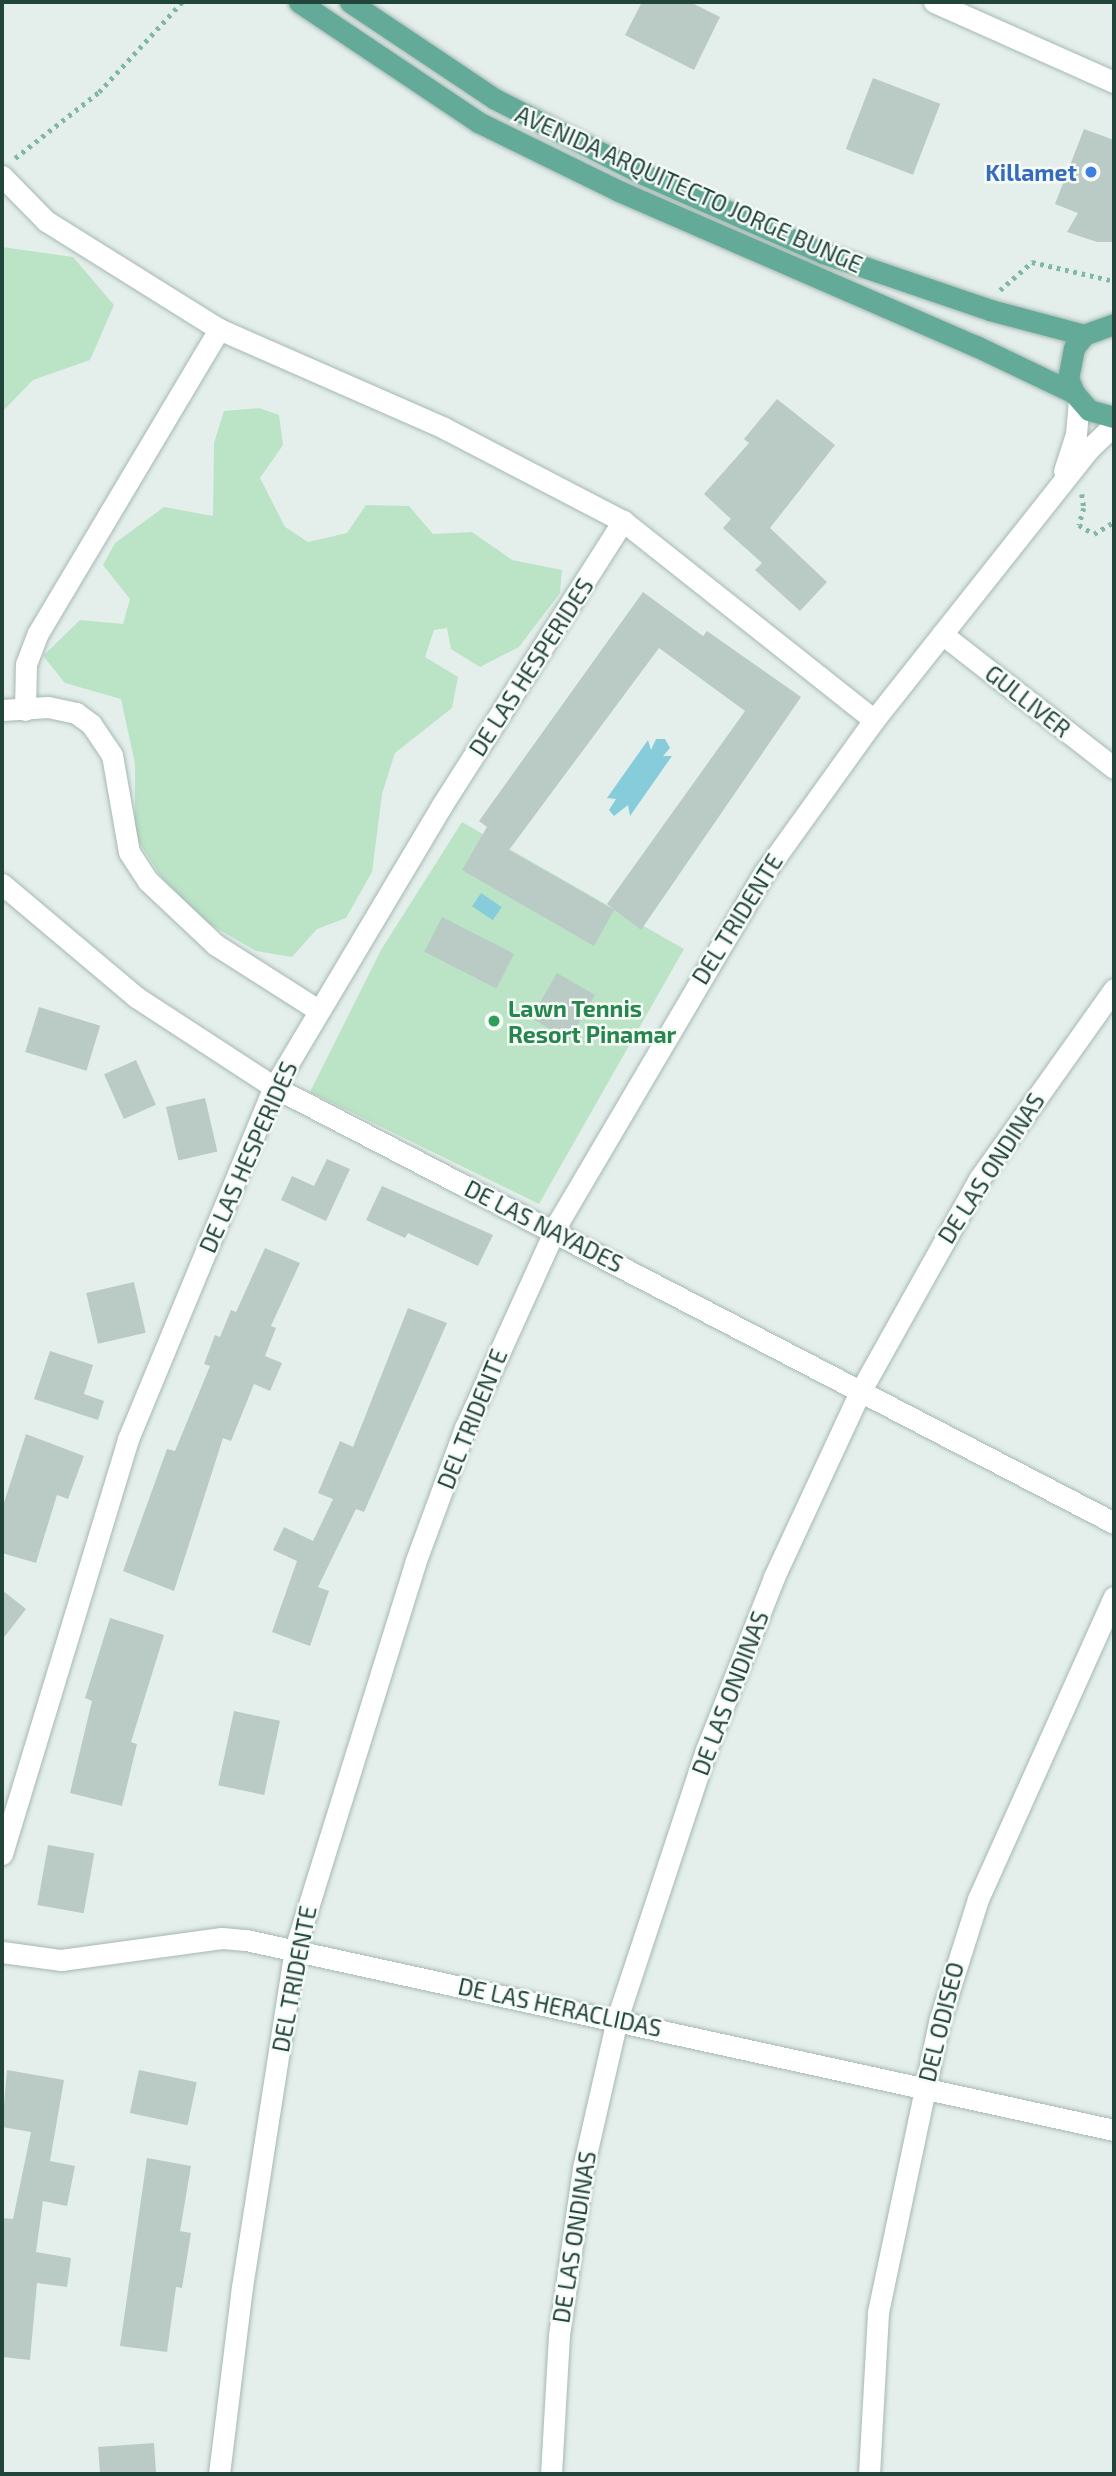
<!DOCTYPE html>
<html>
<head>
<meta charset="utf-8">
<style>
  body { margin:0 }
  #map { position:relative; width:1116px; height:2476px; overflow:hidden; background:#e4efeb; font-family:"Exo 2",sans-serif }
  div>[style] { position:absolute }
  .green>* { inset:0; background:#bbe3c6 }
  .water>* { inset:0; background:#86ccdb; transform-origin:0 0 }
  .building>* { inset:0; background:#b9cbc4; transform-origin:0 0 }
  .path>* { height:4.5px; margin-top:-2.25px; transform-origin:0; background:repeating-linear-gradient(90deg,#81b7a7 0 3.5px,transparent 0 8.5px) }
  .roads { filter:drop-shadow(0 0 2px #a6b8b3) drop-shadow(0 0 2px #a6b8b3) }
  .street>* { height:21px; margin:-10.5px; padding:0 10.5px; transform-origin:10.5px; border-radius:10.5px; background:#fff }
  .secondary>* { height:21px; margin:-10.5px; padding:0 10.5px; transform-origin:10.5px; border-radius:10.5px; background:#fff }
  .primary>* { height:21px; margin:-10.5px; padding:0 10.5px; transform-origin:10.5px; border-radius:10.5px; background:#63aa99 }
  .dots>* { width:19px; height:19px; translate:-50% -50%; box-sizing:border-box; border:4px solid #f6fbf8; border-radius:50% }
  span { translate:-50% -50%; white-space:nowrap; text-align:center; line-height:1.15; -webkit-text-stroke:5px #f6fbf8; paint-order:stroke }
  .shop-label { font-size:23px; color:#366cbe; font-weight:700 }
  .right { translate:-100% -50%; text-align:right }
  .street-label { font-size:23px; color:#21443b }
  .leisure-label { font-size:23px; color:#27864d; font-weight:700 }
  .left { translate:0 -50%; text-align:left }
  .frame { position:absolute; inset:0; border:4px solid #21443b; pointer-events:none }
</style>
</head>
<body>
<div id="map">
  <div class="green">
    <div style="clip-path:polygon(2px 247px,73px 257px,114px 305px,90px 360px,33px 380px,2px 412px)"></div>
    <div style="clip-path:polygon(259px 408px,279px 415px,283px 445px,260px 478px,285px 527px,308px 542px,347px 533px,366px 505px,409px 506px,433px 534px,472px 532px,512px 560px,562px 570px,560px 593px,519px 647px,480px 667px,451px 649px,447px 628px,434px 630px,425px 657px,458px 677px,452px 708px,395px 753px,382px 794px,372px 872px,346px 918px,317px 929px,292px 957px,256px 951px,204px 921px,162px 878px,135px 836px,135px 764px,121px 699px,65px 683px,43px 656px,80px 620px,123px 624px,130px 599px,103px 565px,115px 543px,164px 507px,213px 516px,214px 443px,224px 411px)"></div>
    <div style="clip-path:polygon(462px 822px,684px 949px,539px 1204px,310px 1092px,381px 950px)"></div>
  </div>
  <div class="water">
    <div style="clip-path:polygon(656px 739px,665px 739px,670px 748px,663px 756px,672px 756px,630px 816px,628px 805px,614px 816px,609px 810px,616px 799px,607px 798px,648px 740px,651px 750px)"></div>
    <div style="left:481px;top:893px;width:25px;height:16px;rotate:34deg"></div>
  </div>
  <div class="building">
    <div style="clip-path:polygon(642px 2px,690px 2px,720px 17px,694px 70px,625px 35px)"></div>
    <div style="left:873px;top:78px;width:72px;height:76px;rotate:21deg"></div>
    <div style="clip-path:polygon(1084px 129px,1114px 140px,1114px 242px,1097px 242px,1067px 232px,1078px 213px,1055px 204px)"></div>
    <div style="clip-path:polygon(777px 399px,835px 445px,770px 528px,827px 582px,800px 611px,755px 570px,762px 563px,723px 528px,731px 519px,704px 494px,749px 443px,744px 439px)"></div>
    <div style="clip-path:polygon(643px 592px,703px 636px,707px 631px,801px 697px,641px 930px,607px 904px,745px 711px,659px 648px,509px 850px,614px 910px,594px 946px,462px 870px,487px 827px,479px 821px)"></div>
    <div style="left:442px;top:917px;width:81px;height:39px;rotate:27deg"></div>
    <div style="left:557px;top:973px;width:44px;height:52px;rotate:30deg"></div>
    <div style="left:39px;top:1007px;width:64px;height:47px;rotate:17deg"></div>
    <div style="left:136px;top:1060px;width:49px;height:35px;rotate:66deg"></div>
    <div style="left:205px;top:1098px;width:55px;height:40px;rotate:77deg"></div>
    <div style="clip-path:polygon(327px 1159px,350px 1169px,326px 1221px,281px 1200px,292px 1176px,314px 1186px)"></div>
    <div style="clip-path:polygon(382px 1186px,493px 1235px,478px 1266px,408px 1233px,405px 1238px,366px 1220px)"></div>
    <div style="clip-path:polygon(265px 1248px,300px 1263px,271px 1326px,276px 1328px,265px 1356px,282px 1363px,270px 1391px,254px 1384px,231px 1441px,223px 1438px,174px 1591px,123px 1571px,167px 1449px,175px 1451px,210px 1366px,204px 1364px,215px 1335px,220px 1337px,231px 1310px,236px 1312px)"></div>
    <div style="left:134px;top:1282px;width:52px;height:49px;rotate:77deg"></div>
    <div style="clip-path:polygon(408px 1308px,447px 1323px,364px 1512px,356px 1509px,318px 1587px,329px 1591px,310px 1646px,272px 1632px,297px 1561px,273px 1550px,284px 1527px,313px 1541px,333px 1499px,318px 1493px,340px 1441px,353px 1447px)"></div>
    <div style="clip-path:polygon(50px 1351px,93px 1365px,84px 1394px,104px 1401px,98px 1420px,34px 1399px)"></div>
    <div style="clip-path:polygon(26px 1434px,84px 1456px,68px 1499px,57px 1495px,36px 1563px,2px 1553px,2px 1509px)"></div>
    <div style="clip-path:polygon(2px 1590px,26px 1609px,2px 1640px)"></div>
    <div style="clip-path:polygon(110px 1618px,164px 1635px,131px 1742px,137px 1744px,122px 1806px,70px 1793px,92px 1701px,85px 1698px)"></div>
    <div style="left:234px;top:1711px;width:47px;height:76px;rotate:12deg"></div>
    <div style="left:48px;top:1845px;width:47px;height:61px;rotate:10deg"></div>
    <div style="clip-path:polygon(7px 2070px,64px 2080px,50px 2161px,75px 2166px,67px 2206px,43px 2201px,36px 2252px,71px 2258px,67px 2287px,37px 2283px,30px 2360px,2px 2357px,2px 2218px,13px 2219px,31px 2132px,2px 2127px)"></div>
    <div style="left:139px;top:2070px;width:59px;height:44px;rotate:12deg"></div>
    <div style="clip-path:polygon(147px 2158px,191px 2166px,180px 2231px,191px 2233px,182px 2288px,176px 2287px,167px 2352px,120px 2346px)"></div>
    <div style="left:154px;top:2443px;width:31px;height:56px;rotate:86deg"></div>
  </div>
  <div class="path">
    <div style="left:15px;top:158px;width:107px;rotate:-38.2deg"></div>
    <div style="left:99px;top:92px;width:122px;rotate:-47.3deg"></div>
    <div style="left:1000px;top:290px;width:43px;rotate:-41.2deg"></div>
    <div style="left:1032px;top:262px;width:84px;rotate:13deg"></div>
    <div style="left:1082px;top:494px;width:14px;rotate:82deg"></div>
    <div style="left:1084px;top:508px;width:18px;rotate:106deg"></div>
    <div style="left:1079px;top:525px;width:17px;rotate:31deg"></div>
    <div style="left:1094px;top:534px;width:23px;rotate:-31deg"></div>
  </div>
  <div class="roads">
    <div class="street">
      <div style="left:934px;top:2px;width:197px;rotate:24deg"></div>
      <div style="left:2px;top:176px;width:63px;rotate:45.6deg"></div>
      <div style="left:46px;top:221px;width:204px;rotate:32deg"></div>
      <div style="left:219px;top:329px;width:246px;rotate:23.7deg"></div>
      <div style="left:444px;top:428px;width:202px;rotate:27.5deg"></div>
      <div style="left:623px;top:521px;width:320px;rotate:38.4deg"></div>
      <div style="left:942px;top:634px;width:218px;rotate:37.9deg"></div>
      <div style="left:2px;top:710px;width:46px;rotate:-3.7deg"></div>
      <div style="left:48px;top:707px;width:29px;rotate:12deg"></div>
      <div style="left:76px;top:713px;width:19px;rotate:36deg"></div>
      <div style="left:91px;top:724px;width:37px;rotate:56deg"></div>
      <div style="left:112px;top:755px;width:98px;rotate:80.1deg"></div>
      <div style="left:129px;top:852px;width:35px;rotate:57deg"></div>
      <div style="left:148px;top:881px;width:93px;rotate:43.3deg"></div>
      <div style="left:216px;top:945px;width:121px;rotate:32.5deg"></div>
      <div style="left:25px;top:710px;width:46px;rotate:-88.8deg"></div>
      <div style="left:26px;top:664px;width:33px;rotate:-69deg"></div>
      <div style="left:38px;top:633px;width:354px;rotate:-59.2deg"></div>
      <div style="left:2px;top:884px;width:175px;rotate:40.1deg"></div>
      <div style="left:136px;top:997px;width:165px;rotate:33.1deg"></div>
      <div style="left:274px;top:1087px;width:946px;rotate:27.43deg"></div>
      <div style="left:2px;top:1854px;width:434px;rotate:-73.1deg"></div>
      <div style="left:128px;top:1439px;width:381px;rotate:-67.5deg"></div>
      <div style="left:274px;top:1087px;width:328px;rotate:-59.2deg"></div>
      <div style="left:442px;top:805px;width:337px;rotate:-57.5deg"></div>
      <div style="left:2px;top:1952px;width:60px;rotate:7.7deg"></div>
      <div style="left:61px;top:1960px;width:162px;rotate:-7.8deg"></div>
      <div style="left:222px;top:1938px;width:24px;rotate:5deg"></div>
      <div style="left:246px;top:1940px;width:889px;rotate:12.35deg"></div>
      <div style="left:551px;top:2474px;width:139px;rotate:-86.7deg"></div>
      <div style="left:559px;top:2335px;width:169px;rotate:-81.8deg"></div>
      <div style="left:583px;top:2168px;width:153px;rotate:-77.1deg"></div>
      <div style="left:617px;top:2019px;width:283px;rotate:-71.7deg"></div>
      <div style="left:706px;top:1750px;width:186px;rotate:-68.5deg"></div>
      <div style="left:774px;top:1577px;width:204px;rotate:-65.1deg"></div>
      <div style="left:860px;top:1392px;width:244px;rotate:-60.8deg"></div>
      <div style="left:979px;top:1179px;width:233px;rotate:-54.6deg"></div>
      <div style="left:869px;top:2474px;width:162px;rotate:-86.8deg"></div>
      <div style="left:878px;top:2312px;width:299px;rotate:-78.1deg"></div>
      <div style="left:940px;top:2019px;width:126px;rotate:-72.4deg"></div>
      <div style="left:978px;top:1899px;width:331px;rotate:-65.8deg"></div>
    </div>
    <div class="secondary">
      <div style="left:1064px;top:471px;width:39px;rotate:-72deg"></div>
      <div style="left:1076px;top:434px;width:33px;rotate:-85deg"></div>
      <div style="left:219px;top:2474px;width:188px;rotate:-83deg"></div>
      <div style="left:242px;top:2287px;width:342px;rotate:-81.1deg"></div>
      <div style="left:295px;top:1949px;width:404px;rotate:-72.7deg"></div>
      <div style="left:415px;top:1563px;width:144px;rotate:-69.7deg"></div>
      <div style="left:465px;top:1428px;width:227px;rotate:-65.6deg"></div>
      <div style="left:559px;top:1221px;width:404px;rotate:-59.5deg"></div>
      <div style="left:764px;top:873px;width:188px;rotate:-54.3deg"></div>
      <div style="left:874px;top:720px;width:346px;rotate:-51.6deg"></div>
      <div style="left:1089px;top:449px;width:35px;rotate:-44deg"></div>
    </div>
    <div class="primary">
      <div style="left:299px;top:2px;width:216px;rotate:33.8deg"></div>
      <div style="left:478px;top:122px;width:157px;rotate:26.1deg"></div>
      <div style="left:619px;top:191px;width:389px;rotate:23.5deg"></div>
      <div style="left:976px;top:346px;width:109px;rotate:25.6deg"></div>
      <div style="left:350px;top:2px;width:174px;rotate:33.8deg"></div>
      <div style="left:495px;top:99px;width:166px;rotate:26.9deg"></div>
      <div style="left:643px;top:174px;width:197px;rotate:23.7deg"></div>
      <div style="left:823px;top:253px;width:176px;rotate:18.8deg"></div>
      <div style="left:990px;top:310px;width:97px;rotate:14.9deg"></div>
      <div style="left:1114px;top:324px;width:32px;rotate:160deg"></div>
      <div style="left:1084px;top:335px;width:16px;rotate:128deg"></div>
      <div style="left:1074px;top:348px;width:31px;rotate:101deg"></div>
      <div style="left:1068px;top:378px;width:16px;rotate:68deg"></div>
      <div style="left:1074px;top:393px;width:23px;rotate:49deg"></div>
      <div style="left:1089px;top:410px;width:26px;rotate:16deg"></div>
    </div>
  </div>
  <div class="dots">
    <div style="left:1091px;top:172px;background:#3f7fe0"></div>
    <div style="left:494px;top:1021px;background:#2e9e5b"></div>
  </div>
  <div class="shop-label">
    <span class="right" style="left:1077px;top:172px">Killamet</span>
  </div>
  <div class="street-label">
    <span style="left:689px;top:189px;rotate:24deg">AVENIDA ARQUITECTO JORGE BUNGE</span>
    <span style="left:531px;top:667px;rotate:-57deg">DE LAS HESPERIDES</span>
    <span style="left:1028px;top:701px;rotate:38deg">GULLIVER</span>
    <span style="left:737px;top:919px;rotate:-58deg">DEL TRIDENTE</span>
    <span style="left:248px;top:1157px;rotate:-66deg">DE LAS HESPERIDES</span>
    <span style="left:991px;top:1168px;rotate:-57deg">DE LAS ONDINAS</span>
    <span style="left:544px;top:1226px;rotate:27deg">DE LAS NAYADES</span>
    <span style="left:472px;top:1419px;rotate:-68deg">DEL TRIDENTE</span>
    <span style="left:730px;top:1693px;rotate:-69deg">DE LAS ONDINAS</span>
    <span style="left:294px;top:1979px;rotate:-79deg">DEL TRIDENTE</span>
    <span style="left:560px;top:2007px;rotate:12deg">DE LAS HERACLIDAS</span>
    <span style="left:941px;top:2022px;rotate:-76deg">DEL ODISEO</span>
    <span style="left:574px;top:2237px;rotate:-81deg">DE LAS ONDINAS</span>
  </div>
  <div class="leisure-label">
    <span class="left" style="left:508px;top:1021px">Lawn Tennis<br>Resort Pinamar</span>
  </div>
  <div class="frame"></div>
</div>
</body>
</html>
